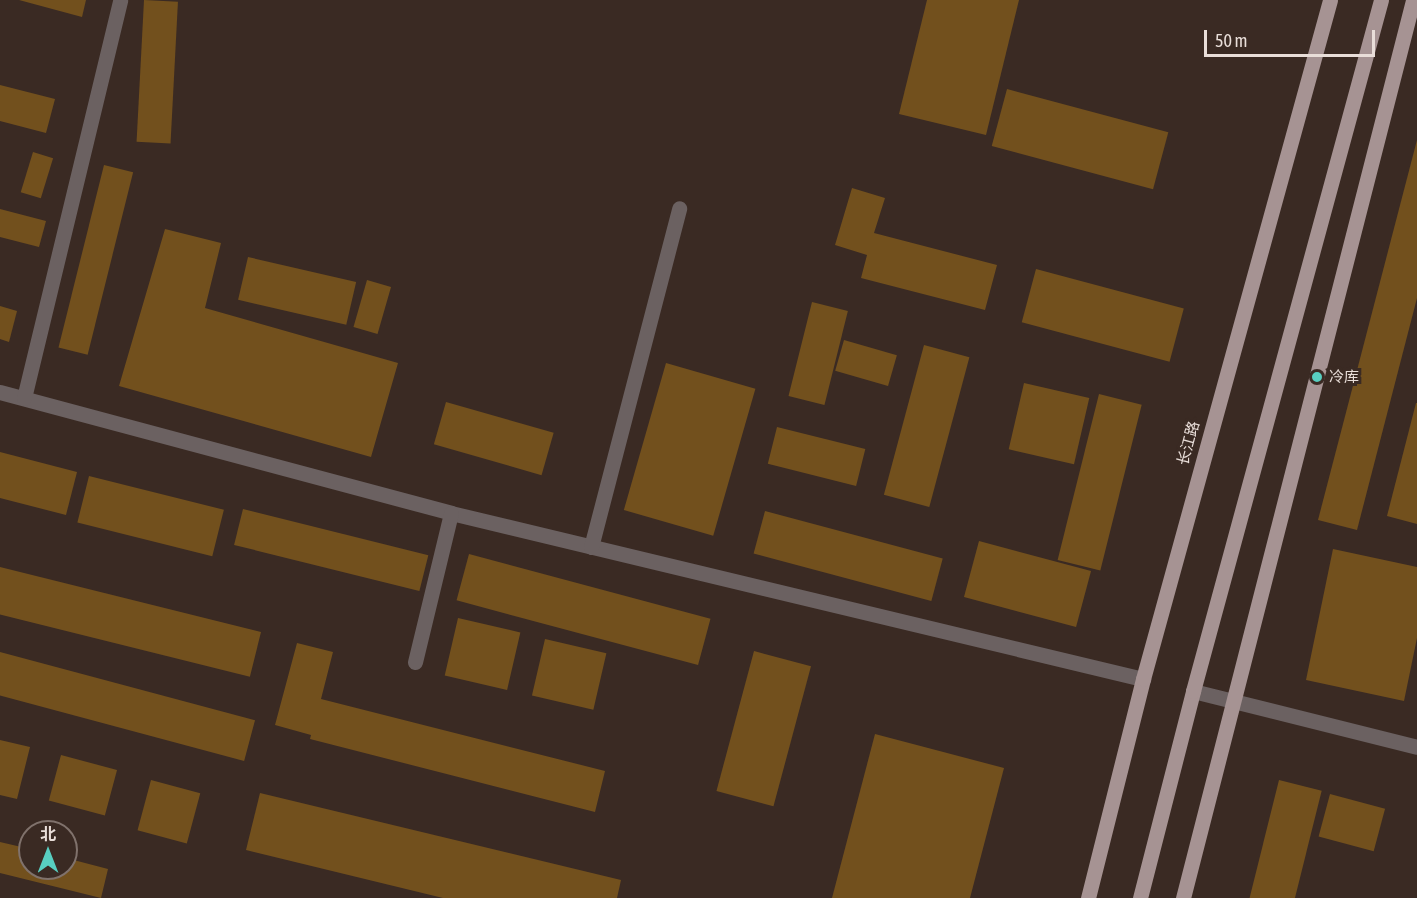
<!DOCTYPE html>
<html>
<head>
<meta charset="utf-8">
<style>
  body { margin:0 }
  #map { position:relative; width:1417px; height:898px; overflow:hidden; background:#3a2a23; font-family:"Asap Condensed","Noto Sans SC",sans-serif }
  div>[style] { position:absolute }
  .building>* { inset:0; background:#72501d; transform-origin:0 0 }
  .minor>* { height:15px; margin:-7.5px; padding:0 7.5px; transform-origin:7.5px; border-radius:7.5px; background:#6b6161 }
  .major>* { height:15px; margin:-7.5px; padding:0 7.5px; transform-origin:7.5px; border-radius:7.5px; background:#a69393 }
  .dots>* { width:16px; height:16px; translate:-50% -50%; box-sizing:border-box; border:3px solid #3a2a23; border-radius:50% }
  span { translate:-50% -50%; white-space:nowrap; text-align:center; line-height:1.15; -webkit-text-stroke:6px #3a2a23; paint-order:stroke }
  .poi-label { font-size:15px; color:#e9ded9 }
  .left { translate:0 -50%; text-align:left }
  .street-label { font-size:15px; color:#e9ded9 }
  .north { position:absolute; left:18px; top:820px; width:60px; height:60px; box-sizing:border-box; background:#3a2a23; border:2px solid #80726c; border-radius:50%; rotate:0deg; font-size:16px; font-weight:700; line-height:24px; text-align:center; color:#e9ded9 }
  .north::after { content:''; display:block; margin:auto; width:21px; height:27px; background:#58cec0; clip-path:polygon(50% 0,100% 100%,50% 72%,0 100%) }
  .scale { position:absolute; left:1204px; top:30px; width:171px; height:27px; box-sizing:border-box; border:3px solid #e9ded9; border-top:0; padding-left:8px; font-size:18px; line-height:21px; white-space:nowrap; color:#e9ded9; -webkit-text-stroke:4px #3a2a23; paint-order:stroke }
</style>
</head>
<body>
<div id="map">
  <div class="building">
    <div style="clip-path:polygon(19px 0,86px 0,82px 17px)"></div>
    <div style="left:144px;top:0;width:34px;height:142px;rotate:3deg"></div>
    <div style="clip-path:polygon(927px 0,1019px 0,986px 135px,899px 114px)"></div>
    <div style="clip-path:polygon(0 85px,55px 99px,46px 133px,0 121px)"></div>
    <div style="left:1007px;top:89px;width:167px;height:59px;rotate:15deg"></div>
    <div style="clip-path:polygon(1417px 140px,1417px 298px,1357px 530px,1318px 520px)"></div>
    <div style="left:33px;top:152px;width:21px;height:42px;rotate:17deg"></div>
    <div style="left:104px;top:165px;width:30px;height:188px;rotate:14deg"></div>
    <div style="clip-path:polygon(852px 188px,885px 198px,874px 233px,997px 265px,985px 310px,861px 278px,867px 255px,835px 245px)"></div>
    <div style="clip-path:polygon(0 209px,46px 221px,39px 247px,0 237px)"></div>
    <div style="clip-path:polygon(165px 229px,221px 243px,205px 308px,398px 363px,371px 457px,119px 386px)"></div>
    <div style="left:248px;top:257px;width:111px;height:44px;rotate:13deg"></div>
    <div style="left:1036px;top:269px;width:153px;height:55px;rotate:15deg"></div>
    <div style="left:367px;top:280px;width:25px;height:49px;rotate:16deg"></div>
    <div style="left:812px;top:302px;width:37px;height:97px;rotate:14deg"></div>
    <div style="clip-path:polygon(0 306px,17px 311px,9px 342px,0 339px)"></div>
    <div style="left:844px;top:340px;width:55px;height:32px;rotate:16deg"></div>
    <div style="left:924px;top:345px;width:47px;height:155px;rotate:15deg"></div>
    <div style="left:666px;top:363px;width:93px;height:153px;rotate:16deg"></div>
    <div style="left:1024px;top:383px;width:67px;height:68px;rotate:13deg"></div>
    <div style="left:1099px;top:394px;width:44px;height:171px;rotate:14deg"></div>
    <div style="left:446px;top:402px;width:112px;height:44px;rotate:16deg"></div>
    <div style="clip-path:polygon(1416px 403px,1417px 403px,1417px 524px,1387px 516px)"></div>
    <div style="left:777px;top:427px;width:91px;height:38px;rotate:14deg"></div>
    <div style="clip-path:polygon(0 452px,77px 472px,66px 515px,0 498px)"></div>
    <div style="left:89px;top:476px;width:139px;height:48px;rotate:14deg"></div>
    <div style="left:243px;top:509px;width:191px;height:37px;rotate:14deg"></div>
    <div style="left:765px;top:511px;width:184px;height:44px;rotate:15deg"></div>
    <div style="left:979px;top:541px;width:116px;height:58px;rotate:15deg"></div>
    <div style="clip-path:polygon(1333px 549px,1417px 567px,1417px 638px,1404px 701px,1306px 680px)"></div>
    <div style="left:469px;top:554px;width:250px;height:48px;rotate:15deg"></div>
    <div style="left:0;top:567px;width:269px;height:46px;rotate:14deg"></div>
    <div style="left:458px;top:618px;width:64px;height:59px;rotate:13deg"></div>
    <div style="left:545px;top:639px;width:63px;height:58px;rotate:13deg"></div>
    <div style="clip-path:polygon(297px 643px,333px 652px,321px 699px,605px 771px,595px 812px,310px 739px,311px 735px,275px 725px)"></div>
    <div style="left:754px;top:651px;width:59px;height:145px;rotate:15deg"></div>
    <div style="left:0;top:652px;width:264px;height:42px;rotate:15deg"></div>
    <div style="clip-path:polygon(875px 734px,1004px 768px,970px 898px,832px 898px)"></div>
    <div style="clip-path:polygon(0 740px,30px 747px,17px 799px,0 795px)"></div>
    <div style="left:61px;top:755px;width:58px;height:47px;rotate:15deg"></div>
    <div style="left:151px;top:780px;width:51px;height:52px;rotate:15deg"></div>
    <div style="left:1279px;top:780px;width:44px;height:122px;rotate:14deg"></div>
    <div style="clip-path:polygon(260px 793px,621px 880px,617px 898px,443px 898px,246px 850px)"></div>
    <div style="left:1330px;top:794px;width:57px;height:44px;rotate:15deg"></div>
    <div style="clip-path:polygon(0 842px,30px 849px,30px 868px,66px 868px,66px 858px,108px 869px,101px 898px,0 873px)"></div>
  </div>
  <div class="minor">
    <div style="left:0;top:392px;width:467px;rotate:15deg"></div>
    <div style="left:451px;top:513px;width:712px;rotate:13.49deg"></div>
    <div style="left:24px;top:398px;width:409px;rotate:-76.4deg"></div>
    <div style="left:591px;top:547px;width:350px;rotate:-75.4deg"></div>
    <div style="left:415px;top:662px;width:153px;rotate:-76.4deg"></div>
    <div style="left:1193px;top:691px;width:231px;rotate:14deg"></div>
  </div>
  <div class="major">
    <div style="left:1088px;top:898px;width:226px;rotate:-75.9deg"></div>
    <div style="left:1143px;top:679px;width:704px;rotate:-74.6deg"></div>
    <div style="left:1140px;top:898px;width:214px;rotate:-75.6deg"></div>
    <div style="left:1193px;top:691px;width:716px;rotate:-74.78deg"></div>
    <div style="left:1183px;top:898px;width:927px;rotate:-75.63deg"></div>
  </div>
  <div class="dots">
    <div style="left:1317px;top:377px;background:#58cec0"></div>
  </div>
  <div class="poi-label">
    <span class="left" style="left:1329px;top:377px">冷库</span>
  </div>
  <div class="street-label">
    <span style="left:1188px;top:443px;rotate:-75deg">长江路</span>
  </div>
  <div class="north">北</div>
  <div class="scale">50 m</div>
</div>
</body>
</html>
